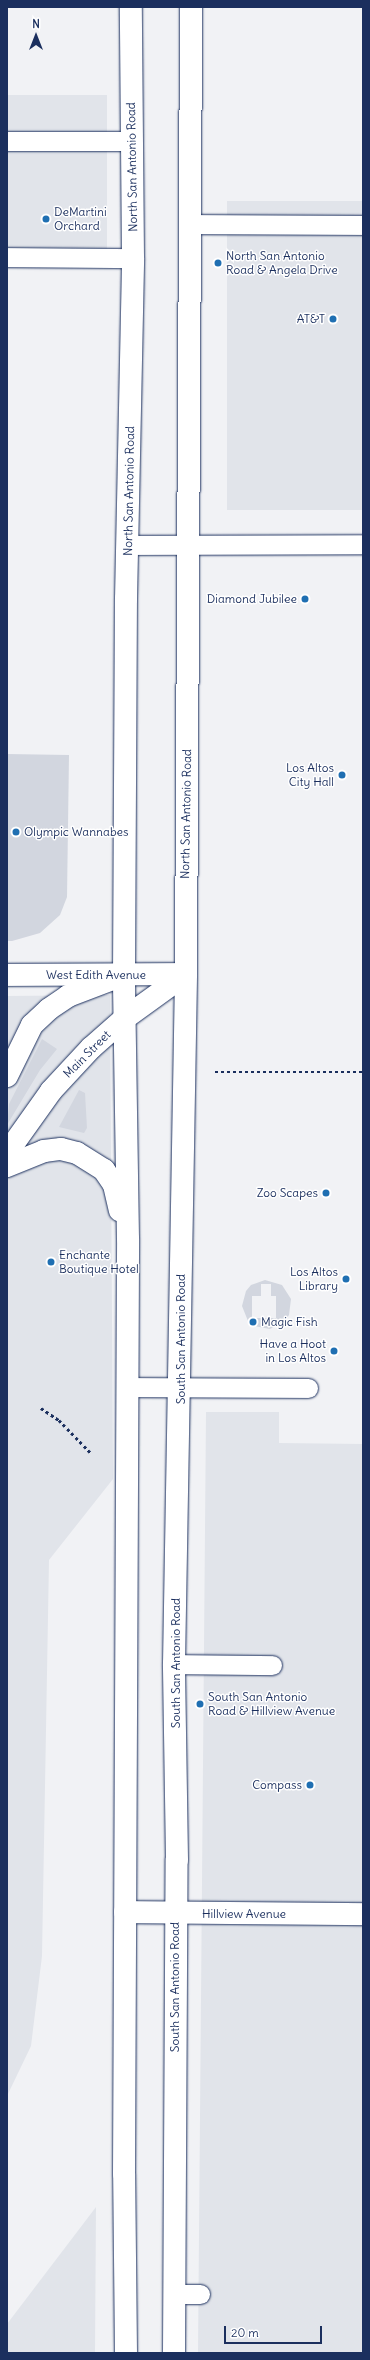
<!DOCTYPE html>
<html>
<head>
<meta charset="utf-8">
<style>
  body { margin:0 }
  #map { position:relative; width:370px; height:2360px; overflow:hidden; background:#f1f2f5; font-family:Delius,sans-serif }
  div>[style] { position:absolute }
  .built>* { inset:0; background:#e1e4ea; transform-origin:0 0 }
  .green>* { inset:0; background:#d2d6df }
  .path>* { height:2.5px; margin-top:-1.25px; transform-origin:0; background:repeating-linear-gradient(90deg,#1b2f5e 0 3px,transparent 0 6px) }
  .roads { filter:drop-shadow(0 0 1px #1b2f5e) drop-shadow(0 0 1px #1b2f5e) }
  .lane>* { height:19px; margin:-9.5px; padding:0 9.5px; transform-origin:9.5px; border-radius:9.5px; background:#fff }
  .street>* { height:22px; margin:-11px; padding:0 11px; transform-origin:11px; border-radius:11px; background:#fff }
  .secondary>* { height:22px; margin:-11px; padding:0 11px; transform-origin:11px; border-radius:11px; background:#fff }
  .primary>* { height:22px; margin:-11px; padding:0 11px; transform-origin:11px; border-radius:11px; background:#fff }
  .dots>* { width:11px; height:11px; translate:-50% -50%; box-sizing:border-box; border:2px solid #fff; border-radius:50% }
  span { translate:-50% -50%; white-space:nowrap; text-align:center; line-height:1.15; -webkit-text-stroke:3px #fff; paint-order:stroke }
  .street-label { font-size:12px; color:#1b2f5e }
  .poi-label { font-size:12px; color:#1b2f5e }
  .left { translate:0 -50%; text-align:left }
  .right { translate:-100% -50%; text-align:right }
  .frame { position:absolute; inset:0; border:8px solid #1b2f5e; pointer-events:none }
  .north { position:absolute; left:16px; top:16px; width:40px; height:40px; -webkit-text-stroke:3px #fff; paint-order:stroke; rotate:0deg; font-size:11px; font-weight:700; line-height:16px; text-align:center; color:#1b2f5e }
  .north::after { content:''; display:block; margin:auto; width:14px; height:18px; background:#1b2f5e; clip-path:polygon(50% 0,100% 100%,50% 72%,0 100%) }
  .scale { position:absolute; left:224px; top:2326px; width:98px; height:18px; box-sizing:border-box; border:2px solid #1b2f5e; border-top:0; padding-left:5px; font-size:12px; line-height:14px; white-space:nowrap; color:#1b2f5e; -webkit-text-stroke:3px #fff; paint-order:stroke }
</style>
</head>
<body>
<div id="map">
  <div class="built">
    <div style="left:7px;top:95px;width:100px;height:172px"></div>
    <div style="left:227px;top:201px;width:136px;height:309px"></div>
    <div style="clip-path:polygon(110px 995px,113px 1479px,49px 1560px,42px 1956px,31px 2046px,7px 2096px,7px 996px)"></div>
    <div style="clip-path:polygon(206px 1412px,279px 1412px,279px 1443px,363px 1444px,363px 2353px,198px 2353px)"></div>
    <div style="clip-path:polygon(96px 2207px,95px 2353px,7px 2353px,7px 2324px)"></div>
  </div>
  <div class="green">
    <div style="clip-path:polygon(7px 754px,69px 755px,67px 897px,60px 915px,40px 933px,12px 941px,7px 941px)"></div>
    <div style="clip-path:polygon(42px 1039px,57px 1049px,40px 1070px,7px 1125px,9px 1104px)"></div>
    <div style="clip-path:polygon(79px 1090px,85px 1093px,87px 1128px,84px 1133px,59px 1127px)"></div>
    <div style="clip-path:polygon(evenodd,265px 1280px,282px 1285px,291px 1299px,289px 1315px,284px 1322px,270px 1329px,254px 1326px,248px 1321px,242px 1306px,246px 1291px,251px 1285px,265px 1280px,261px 1284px,271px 1284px,271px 1296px,276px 1296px,276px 1318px,252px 1318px,252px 1296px,261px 1296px,261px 1284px)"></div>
  </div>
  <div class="path">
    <div style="left:215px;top:1072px;width:148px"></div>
    <div style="left:41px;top:1408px;width:22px;rotate:34deg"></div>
    <div style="left:59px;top:1420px;width:47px;rotate:45.9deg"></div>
  </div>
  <div class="roads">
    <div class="lane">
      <div style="left:7px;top:141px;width:124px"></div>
      <div style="left:189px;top:224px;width:174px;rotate:0.3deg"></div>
      <div style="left:7px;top:257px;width:126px;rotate:0.5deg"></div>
      <div style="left:127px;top:545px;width:236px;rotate:-0.2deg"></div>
      <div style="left:128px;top:1387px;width:180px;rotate:0.3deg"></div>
      <div style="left:174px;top:1664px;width:98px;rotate:0.6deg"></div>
      <div style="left:173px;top:2294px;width:27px"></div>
    </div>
    <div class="street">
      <div style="left:125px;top:1912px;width:238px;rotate:0.5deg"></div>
    </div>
    <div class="secondary">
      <div style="left:7px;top:975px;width:179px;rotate:-0.3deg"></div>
      <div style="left:7px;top:1076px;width:57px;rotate:-63.9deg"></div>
      <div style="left:32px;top:1025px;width:23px;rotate:-43deg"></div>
      <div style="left:49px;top:1009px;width:23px;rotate:-34deg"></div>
      <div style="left:68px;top:996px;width:45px;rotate:-20.9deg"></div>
      <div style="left:7px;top:1153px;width:76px;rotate:-54.6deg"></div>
      <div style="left:51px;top:1091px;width:59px;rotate:-47.1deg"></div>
      <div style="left:91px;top:1048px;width:45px;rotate:-41.4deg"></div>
      <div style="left:125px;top:1018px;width:75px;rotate:-35.8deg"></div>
    </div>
    <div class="primary">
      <div style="left:7px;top:1166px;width:40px;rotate:-22deg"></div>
      <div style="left:44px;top:1151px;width:17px;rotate:-7deg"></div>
      <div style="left:61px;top:1149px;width:16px;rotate:14deg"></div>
      <div style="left:77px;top:1153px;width:32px;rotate:32deg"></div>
      <div style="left:104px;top:1170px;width:18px;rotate:56deg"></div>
      <div style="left:114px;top:1185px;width:26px;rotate:77deg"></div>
      <div style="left:126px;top:2353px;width:179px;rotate:-90.6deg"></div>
      <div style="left:124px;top:2174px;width:935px;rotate:-89.75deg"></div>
      <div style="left:128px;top:1239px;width:264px;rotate:-90.9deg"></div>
      <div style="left:124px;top:975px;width:376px;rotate:-89.7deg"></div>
      <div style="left:126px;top:599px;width:341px;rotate:-88.8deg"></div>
      <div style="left:133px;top:258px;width:251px;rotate:-90.5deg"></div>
      <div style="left:174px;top:2353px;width:493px;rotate:-89.7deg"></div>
      <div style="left:177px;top:1860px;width:196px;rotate:-90.9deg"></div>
      <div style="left:174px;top:1664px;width:690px;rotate:-89deg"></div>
      <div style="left:186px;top:974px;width:967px;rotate:-89.7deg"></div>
    </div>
  </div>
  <div class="dots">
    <div style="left:46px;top:219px;background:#1f6fb2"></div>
    <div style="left:218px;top:263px;background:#1f6fb2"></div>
    <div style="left:333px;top:319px;background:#1f6fb2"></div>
    <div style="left:305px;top:599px;background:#1f6fb2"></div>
    <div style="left:342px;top:775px;background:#1f6fb2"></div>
    <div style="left:16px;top:832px;background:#1f6fb2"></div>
    <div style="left:326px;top:1193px;background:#1f6fb2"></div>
    <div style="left:51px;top:1262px;background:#1f6fb2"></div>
    <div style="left:346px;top:1279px;background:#1f6fb2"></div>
    <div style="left:253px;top:1322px;background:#1f6fb2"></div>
    <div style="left:334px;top:1351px;background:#1f6fb2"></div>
    <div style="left:200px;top:1704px;background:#1f6fb2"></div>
    <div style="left:310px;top:1785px;background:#1f6fb2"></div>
  </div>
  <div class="street-label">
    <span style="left:132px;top:167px;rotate:-91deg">North San Antonio Road</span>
    <span style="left:129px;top:491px;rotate:-89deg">North San Antonio Road</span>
    <span style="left:186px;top:814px;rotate:-89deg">North San Antonio Road</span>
    <span style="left:96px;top:975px">West Edith Avenue</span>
    <span style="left:87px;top:1054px;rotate:-45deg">Main Street</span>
    <span style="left:181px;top:1339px;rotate:-90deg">South San Antonio Road</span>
    <span style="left:176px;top:1663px;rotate:-90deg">South San Antonio Road</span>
    <span style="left:244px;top:1914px">Hillview Avenue</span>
    <span style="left:175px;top:1987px;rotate:-90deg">South San Antonio Road</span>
  </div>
  <div class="poi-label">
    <span class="left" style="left:54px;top:219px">DeMartini<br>Orchard</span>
    <span class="left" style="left:226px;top:263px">North San Antonio<br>Road &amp; Angela Drive</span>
    <span class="right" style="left:325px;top:319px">AT&amp;T</span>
    <span class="right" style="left:297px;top:599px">Diamond Jubilee</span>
    <span class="right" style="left:334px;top:775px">Los Altos<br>City Hall</span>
    <span class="left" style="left:24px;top:832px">Olympic Wannabes</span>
    <span class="right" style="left:318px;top:1193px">Zoo Scapes</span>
    <span class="left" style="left:59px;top:1262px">Enchante<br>Boutique Hotel</span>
    <span class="right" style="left:338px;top:1279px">Los Altos<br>Library</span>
    <span class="left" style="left:261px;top:1322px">Magic Fish</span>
    <span class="right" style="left:326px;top:1351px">Have a Hoot<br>in Los Altos</span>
    <span class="left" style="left:208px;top:1704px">South San Antonio<br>Road &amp; Hillview Avenue</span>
    <span class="right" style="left:302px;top:1785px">Compass</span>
  </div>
  <div class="frame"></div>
  <div class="north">N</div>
  <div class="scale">20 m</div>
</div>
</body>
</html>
